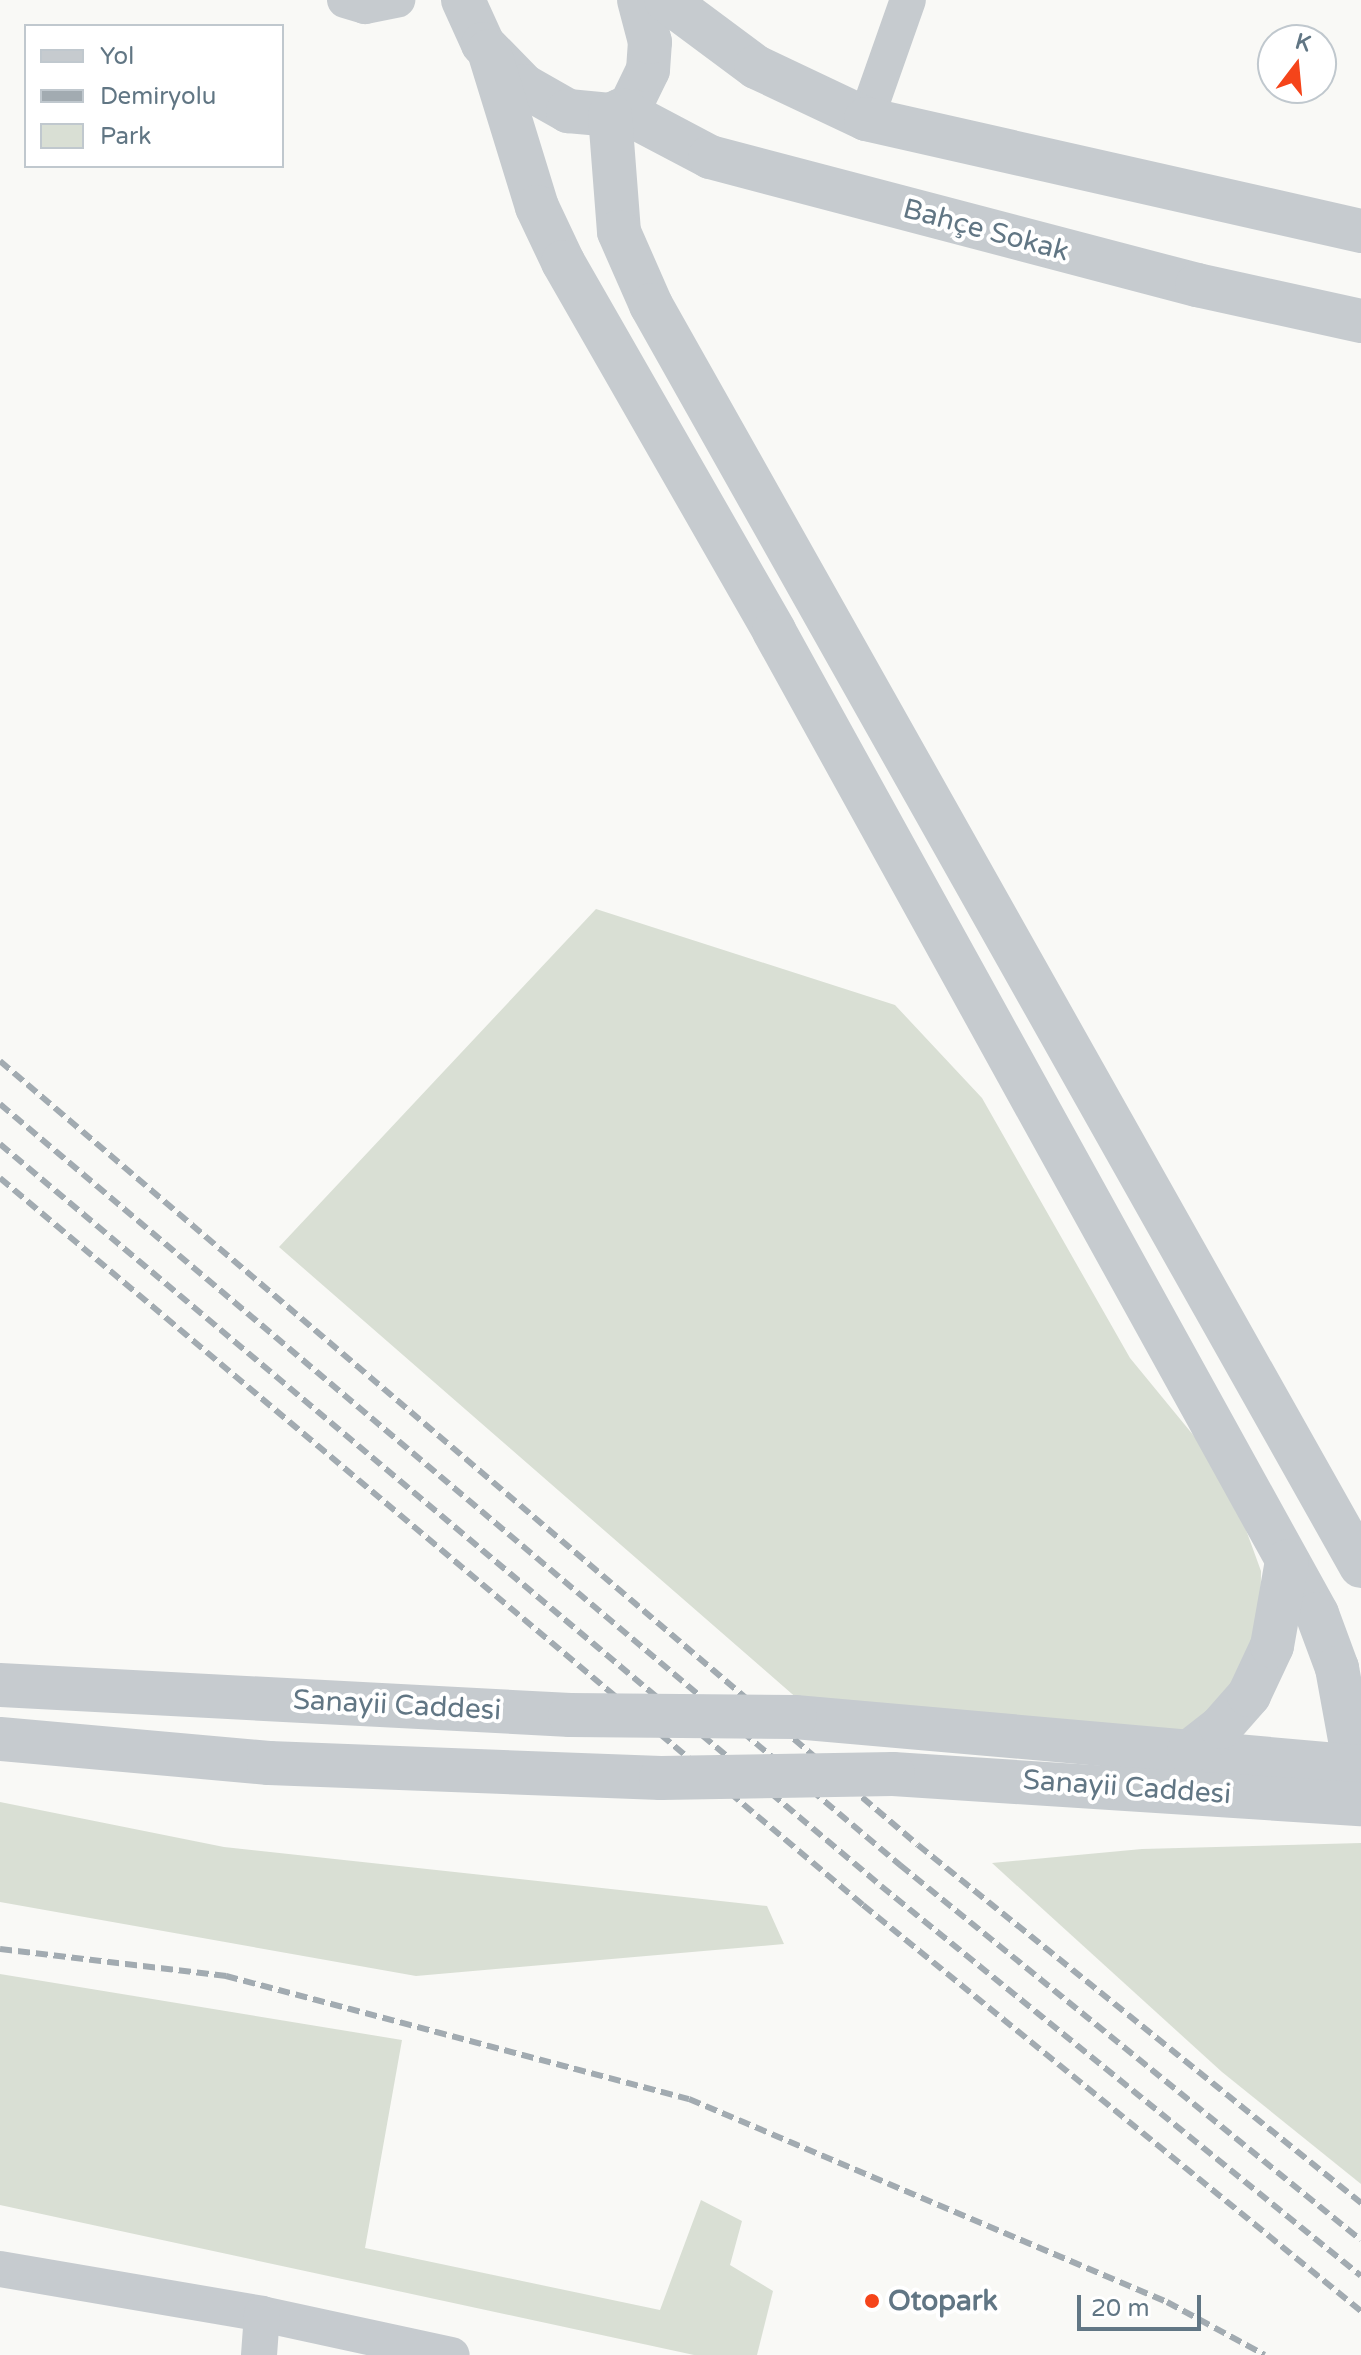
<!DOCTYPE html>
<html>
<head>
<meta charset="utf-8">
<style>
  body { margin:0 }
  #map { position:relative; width:1361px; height:2355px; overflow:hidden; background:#f9f9f6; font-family:"Varela Round",sans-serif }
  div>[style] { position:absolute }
  .green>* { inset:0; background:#d9dfd4 }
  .minor>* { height:36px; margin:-18px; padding:0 18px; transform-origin:18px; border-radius:18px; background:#c6cbcf }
  .tertiary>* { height:44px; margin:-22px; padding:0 22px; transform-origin:22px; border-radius:22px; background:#c6cbcf }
  .rail>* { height:6px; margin-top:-3px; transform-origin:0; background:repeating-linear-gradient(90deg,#a2abb1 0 12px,transparent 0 18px) }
  .tertiary-bridge>* { height:44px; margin:-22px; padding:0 22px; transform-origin:22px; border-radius:22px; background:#c6cbcf }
  .dots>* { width:22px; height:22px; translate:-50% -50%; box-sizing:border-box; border:4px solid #fff; border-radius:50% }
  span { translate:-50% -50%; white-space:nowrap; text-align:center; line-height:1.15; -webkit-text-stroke:8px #fff; paint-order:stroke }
  .street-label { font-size:28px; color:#617684 }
  .poi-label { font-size:28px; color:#617684; font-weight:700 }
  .left { translate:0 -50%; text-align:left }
  .legend { position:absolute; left:24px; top:24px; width:260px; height:144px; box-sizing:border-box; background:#fff; border:2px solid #c0c8ce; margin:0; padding:10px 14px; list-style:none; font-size:24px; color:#617684 }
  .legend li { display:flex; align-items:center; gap:16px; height:40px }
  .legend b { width:40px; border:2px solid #c0c8ce }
  .north { position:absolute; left:1257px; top:24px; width:80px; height:80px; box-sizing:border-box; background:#fff; border:2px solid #c0c8ce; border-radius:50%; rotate:16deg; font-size:22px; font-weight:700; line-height:32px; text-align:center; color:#617684 }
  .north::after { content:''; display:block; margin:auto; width:28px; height:36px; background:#f5441a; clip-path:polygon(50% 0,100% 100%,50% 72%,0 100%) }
  .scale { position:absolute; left:1077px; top:2295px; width:124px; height:36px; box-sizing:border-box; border:4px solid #617684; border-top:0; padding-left:10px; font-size:24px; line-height:28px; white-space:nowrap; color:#617684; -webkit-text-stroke:6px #fff; paint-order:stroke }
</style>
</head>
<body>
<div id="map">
  <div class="green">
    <div style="clip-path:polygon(596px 909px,895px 1005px,982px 1098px,1130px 1358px,1226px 1475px,1261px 1571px,1260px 1649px,1210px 1731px,823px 1721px,279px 1247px)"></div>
    <div style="clip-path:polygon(0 1802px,224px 1847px,767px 1906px,784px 1944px,416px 1976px,0 1902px)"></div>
    <div style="clip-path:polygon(1361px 1843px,1361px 2184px,1222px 2072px,992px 1863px,1142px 1849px)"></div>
    <div style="clip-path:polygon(0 1974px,402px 2040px,365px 2248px,660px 2310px,701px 2200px,742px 2221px,730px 2265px,773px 2291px,757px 2355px,694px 2355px,0 2205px)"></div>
  </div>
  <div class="minor">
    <div style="left:345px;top:0;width:21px;rotate:17deg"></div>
    <div style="left:365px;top:6px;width:33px;rotate:-11deg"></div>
    <div style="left:866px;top:119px;width:126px;rotate:-70.6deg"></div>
    <div style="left:0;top:2269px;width:266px;rotate:9.7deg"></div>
    <div style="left:262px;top:2314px;width:194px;rotate:12.2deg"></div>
    <div style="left:259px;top:2355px;width:41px;rotate:-85.8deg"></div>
  </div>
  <div class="tertiary">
    <div style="left:463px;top:0;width:48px;rotate:65.6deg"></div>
    <div style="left:483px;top:44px;width:59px;rotate:45.7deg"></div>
    <div style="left:524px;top:86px;width:51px;rotate:29.6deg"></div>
    <div style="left:568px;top:111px;width:42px;rotate:5.4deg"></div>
    <div style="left:610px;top:115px;width:22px;rotate:-22deg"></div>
    <div style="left:630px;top:107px;width:41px;rotate:-64.1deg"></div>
    <div style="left:648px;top:70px;width:28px;rotate:-86deg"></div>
    <div style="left:650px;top:42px;width:43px;rotate:-104.7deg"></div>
    <div style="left:666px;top:0;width:112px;rotate:36.7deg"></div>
    <div style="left:756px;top:67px;width:122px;rotate:25.3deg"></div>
    <div style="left:866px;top:119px;width:508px;rotate:12.75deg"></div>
    <div style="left:489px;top:51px;width:163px;rotate:72.9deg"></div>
    <div style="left:537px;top:207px;width:61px;rotate:64.7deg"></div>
    <div style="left:563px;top:262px;width:425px;rotate:60.2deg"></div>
    <div style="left:774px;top:631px;width:1123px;rotate:61.08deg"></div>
    <div style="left:1317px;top:1614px;width:58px;rotate:69.7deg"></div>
    <div style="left:1337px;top:1668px;width:101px;rotate:79.7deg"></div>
    <div style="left:1355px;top:1767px;width:36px;rotate:92deg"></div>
    <div style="left:621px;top:110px;width:101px;rotate:27.8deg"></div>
    <div style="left:710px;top:157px;width:504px;rotate:14.73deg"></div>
    <div style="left:1197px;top:285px;width:168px;rotate:12.4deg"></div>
    <div style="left:610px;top:115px;width:117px;rotate:85.6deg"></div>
    <div style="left:619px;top:232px;width:80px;rotate:66.3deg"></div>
    <div style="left:651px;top:305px;width:1447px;rotate:60.62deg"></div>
    <div style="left:0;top:1685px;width:571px;rotate:3.01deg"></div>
    <div style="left:795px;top:1717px;width:568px;rotate:5.05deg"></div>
    <div style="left:0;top:1739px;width:270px;rotate:5.1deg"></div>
    <div style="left:269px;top:1763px;width:392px;rotate:2.2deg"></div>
    <div style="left:1189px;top:1752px;width:41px;rotate:-38deg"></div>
    <div style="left:1221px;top:1727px;width:43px;rotate:-48.8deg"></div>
    <div style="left:1249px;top:1695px;width:54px;rotate:-64.9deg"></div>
    <div style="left:1272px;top:1646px;width:86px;rotate:-80deg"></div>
    <div style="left:893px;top:1774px;width:469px;rotate:3.7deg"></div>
  </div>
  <div class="rail">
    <div style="left:0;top:1061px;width:1207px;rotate:40.5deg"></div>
    <div style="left:918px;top:1845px;width:570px;rotate:38.94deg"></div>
    <div style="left:0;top:1104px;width:1179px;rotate:40.22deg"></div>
    <div style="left:900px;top:1865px;width:594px;rotate:39.13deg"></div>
    <div style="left:0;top:1144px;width:1152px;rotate:40.1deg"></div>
    <div style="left:881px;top:1886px;width:618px;rotate:39.09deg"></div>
    <div style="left:0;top:1178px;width:1128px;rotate:40.11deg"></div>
    <div style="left:863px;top:1905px;width:643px;rotate:39.19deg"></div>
    <div style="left:0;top:1949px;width:228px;rotate:6.8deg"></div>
    <div style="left:226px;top:1976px;width:479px;rotate:14.9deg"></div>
    <div style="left:689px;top:2099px;width:519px;rotate:23.01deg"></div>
    <div style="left:1167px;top:2302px;width:111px;rotate:28.4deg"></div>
  </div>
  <div class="tertiary-bridge">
    <div style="left:570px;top:1715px;width:225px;rotate:0.5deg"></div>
    <div style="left:661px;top:1778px;width:232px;rotate:-1deg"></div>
  </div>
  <div class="dots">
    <div style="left:872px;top:2301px;background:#f5441a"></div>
  </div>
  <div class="street-label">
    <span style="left:986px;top:230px;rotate:15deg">Bahçe Sokak</span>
    <span style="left:397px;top:1705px;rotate:3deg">Sanayii Caddesi</span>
    <span style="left:1127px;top:1787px;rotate:4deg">Sanayii Caddesi</span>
  </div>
  <div class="poi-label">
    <span class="left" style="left:888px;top:2301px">Otopark</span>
  </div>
  <ul class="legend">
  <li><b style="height:10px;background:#c6cbcf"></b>Yol</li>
  <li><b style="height:10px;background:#a2abb1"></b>Demiryolu</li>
  <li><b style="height:22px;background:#d9dfd4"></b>Park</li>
  </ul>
  <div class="north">K</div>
  <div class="scale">20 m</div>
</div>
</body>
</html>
